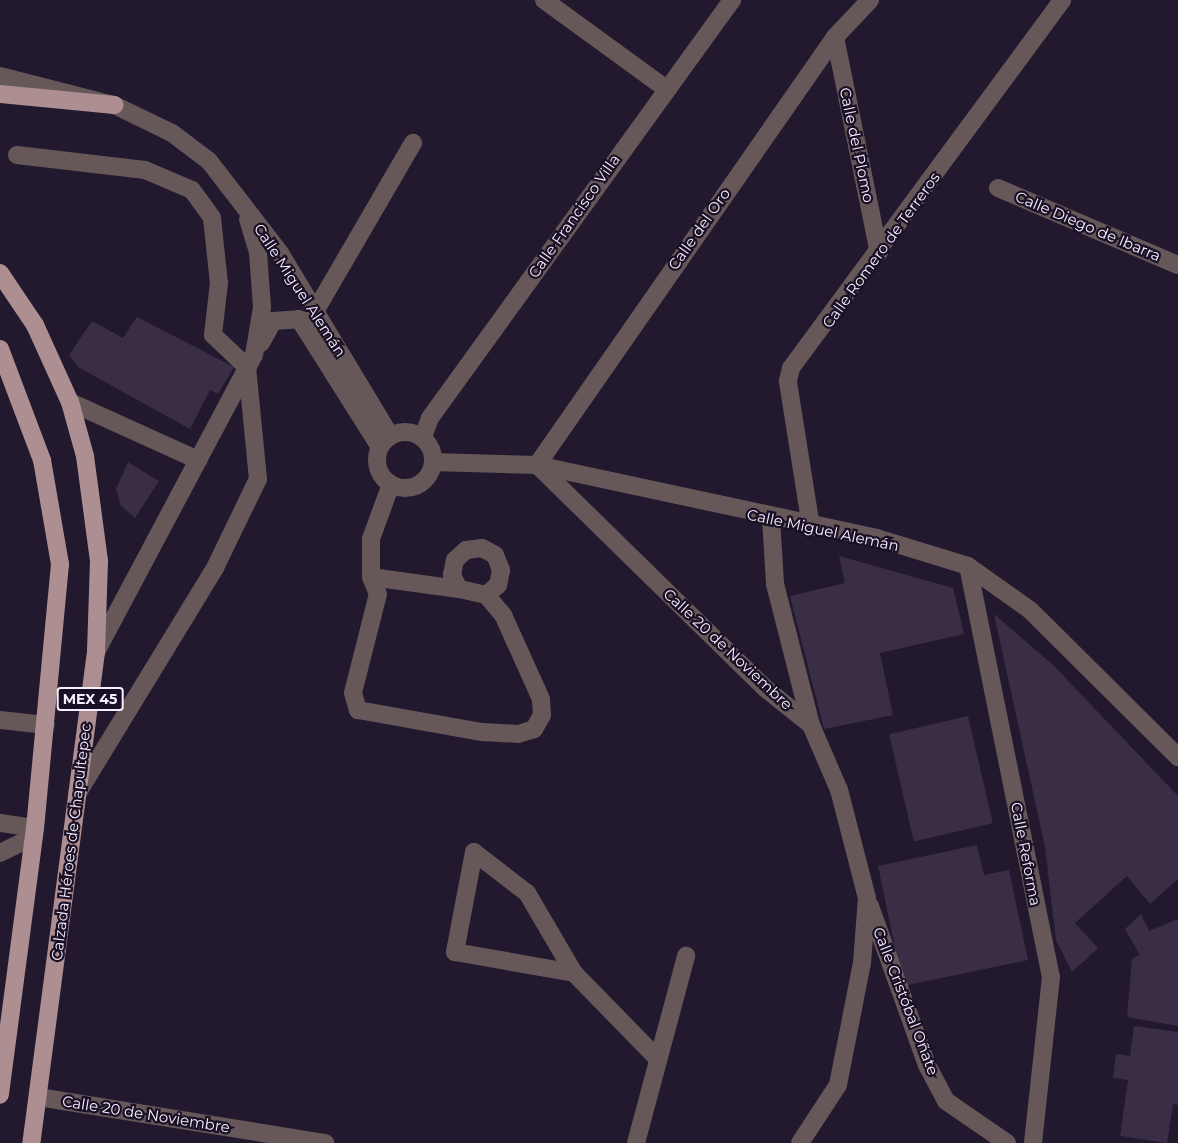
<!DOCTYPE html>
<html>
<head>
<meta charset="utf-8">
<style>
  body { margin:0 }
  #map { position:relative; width:1178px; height:1143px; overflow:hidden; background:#23192f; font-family:Montserrat,sans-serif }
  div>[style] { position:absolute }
  .building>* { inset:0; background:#392e46; transform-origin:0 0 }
  .minor>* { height:18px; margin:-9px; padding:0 9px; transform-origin:9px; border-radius:9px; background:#665758 }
  .minor>.ring { margin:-9px; padding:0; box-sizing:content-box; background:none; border:18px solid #665758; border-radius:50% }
  .major>* { height:18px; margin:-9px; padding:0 9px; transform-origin:9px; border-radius:9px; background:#ae8f91 }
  span { translate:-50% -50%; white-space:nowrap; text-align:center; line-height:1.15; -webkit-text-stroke:4.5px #1a1025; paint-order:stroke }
  .shield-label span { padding:2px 4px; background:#1a1025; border:2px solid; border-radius:4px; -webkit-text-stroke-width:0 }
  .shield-label { font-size:14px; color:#f5efff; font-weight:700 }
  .street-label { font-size:15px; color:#f5efff }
</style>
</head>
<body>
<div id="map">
  <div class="building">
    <div style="clip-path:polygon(137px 317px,234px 367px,218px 394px,210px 390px,190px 429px,78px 367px,69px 355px,92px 321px,123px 338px)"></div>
    <div style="clip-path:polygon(128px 462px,159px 481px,135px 518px,121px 506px,116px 489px)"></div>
    <div style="clip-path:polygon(839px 556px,953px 588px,964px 634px,880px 653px,893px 715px,824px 729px,790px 596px,845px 583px)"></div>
    <div style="clip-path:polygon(994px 614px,1054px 666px,1178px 796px,1178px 879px,1150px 904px,1127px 876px,1075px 923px,1098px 948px,1072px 972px,1056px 940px,1045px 847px)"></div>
    <div style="left:968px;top:716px;width:110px;height:81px;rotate:77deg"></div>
    <div style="clip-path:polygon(977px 845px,984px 875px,1009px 870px,1028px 960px,903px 986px,878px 866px)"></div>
    <div style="clip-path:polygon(1141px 914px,1149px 931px,1178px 919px,1178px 1026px,1127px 1017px,1132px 959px,1140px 955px,1125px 929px)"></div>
    <div style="clip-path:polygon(1134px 1026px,1178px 1032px,1178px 1105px,1173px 1104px,1167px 1143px,1120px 1136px,1128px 1080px,1113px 1078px,1116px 1054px,1130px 1056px)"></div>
  </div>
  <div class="minor">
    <div style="left:544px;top:0;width:150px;rotate:36deg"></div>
    <div style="left:835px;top:37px;width:220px;rotate:78.5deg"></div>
    <div style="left:0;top:76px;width:118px;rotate:14.3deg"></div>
    <div style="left:114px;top:105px;width:64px;rotate:25.8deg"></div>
    <div style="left:172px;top:133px;width:46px;rotate:37.1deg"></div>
    <div style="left:209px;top:161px;width:116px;rotate:52.3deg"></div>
    <div style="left:280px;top:253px;width:213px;rotate:58.9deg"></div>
    <div style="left:17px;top:155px;width:129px;rotate:6.7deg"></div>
    <div style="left:145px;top:170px;width:51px;rotate:23.1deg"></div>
    <div style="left:192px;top:190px;width:34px;rotate:54deg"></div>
    <div style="left:212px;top:218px;width:65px;rotate:83.9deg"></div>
    <div style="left:219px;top:283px;width:52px;rotate:96.6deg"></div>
    <div style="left:213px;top:335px;width:47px;rotate:43.3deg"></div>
    <div style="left:247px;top:367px;width:113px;rotate:84.4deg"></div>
    <div style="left:258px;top:479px;width:99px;rotate:115.8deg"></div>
    <div style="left:215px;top:568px;width:265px;rotate:121.4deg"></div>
    <div style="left:998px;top:188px;width:196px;rotate:23.2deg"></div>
    <div style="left:310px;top:320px;width:205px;rotate:-59.8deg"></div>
    <div style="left:261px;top:343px;width:25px;rotate:-61deg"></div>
    <div style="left:273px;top:321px;width:26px;rotate:-4deg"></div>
    <div style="left:299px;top:319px;width:151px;rotate:57.7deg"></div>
    <div style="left:70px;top:402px;width:141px;rotate:24.4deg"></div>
    <div class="ring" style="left:377px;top:432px;width:38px;height:38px"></div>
    <div style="left:423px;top:437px;width:20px;rotate:-70deg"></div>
    <div style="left:430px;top:418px;width:516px;rotate:-54.15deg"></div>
    <div style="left:433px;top:462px;width:104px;rotate:1.7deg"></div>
    <div style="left:537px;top:465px;width:348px;rotate:12.1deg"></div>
    <div style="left:877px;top:538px;width:95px;rotate:17.1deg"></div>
    <div style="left:968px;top:566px;width:76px;rotate:35.4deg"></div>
    <div style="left:1030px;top:610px;width:209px;rotate:44.8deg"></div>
    <div style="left:391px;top:484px;width:59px;rotate:110deg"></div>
    <div style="left:371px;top:539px;width:38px;rotate:90deg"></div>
    <div style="left:371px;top:577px;width:18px;rotate:68deg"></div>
    <div style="left:378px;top:594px;width:102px;rotate:104.2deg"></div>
    <div style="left:353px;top:693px;width:18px;rotate:74deg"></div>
    <div style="left:358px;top:710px;width:126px;rotate:10.1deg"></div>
    <div style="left:482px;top:732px;width:36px;rotate:3deg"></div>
    <div style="left:518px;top:734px;width:17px;rotate:-17deg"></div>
    <div style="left:534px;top:729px;width:16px;rotate:-60deg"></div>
    <div style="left:542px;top:715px;width:16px;rotate:-94deg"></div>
    <div style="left:541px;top:699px;width:92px;rotate:-114.3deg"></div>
    <div style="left:503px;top:615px;width:26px;rotate:-130deg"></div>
    <div style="left:486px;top:595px;width:28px;rotate:-167deg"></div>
    <div style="left:459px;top:589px;width:16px;rotate:-117deg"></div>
    <div style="left:452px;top:575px;width:15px;rotate:-79deg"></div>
    <div style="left:455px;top:560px;width:15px;rotate:-42deg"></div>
    <div style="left:466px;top:550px;width:16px;rotate:-7deg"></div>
    <div style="left:482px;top:548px;width:15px;rotate:28deg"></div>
    <div style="left:495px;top:555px;width:16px;rotate:68deg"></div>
    <div style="left:501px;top:570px;width:15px;rotate:101deg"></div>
    <div style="left:498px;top:585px;width:16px;rotate:140deg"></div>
    <div style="left:771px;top:518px;width:66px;rotate:86.5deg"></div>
    <div style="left:775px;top:584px;width:146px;rotate:75.7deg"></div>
    <div style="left:811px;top:527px;width:148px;rotate:-99deg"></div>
    <div style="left:788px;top:381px;width:13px;rotate:-77deg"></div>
    <div style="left:791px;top:368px;width:457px;rotate:-53.6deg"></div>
    <div style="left:968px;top:566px;width:419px;rotate:78.6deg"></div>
    <div style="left:1051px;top:977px;width:167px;rotate:96.2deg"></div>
    <div style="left:371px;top:577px;width:89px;rotate:7.8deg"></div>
    <div style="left:96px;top:652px;width:336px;rotate:-62deg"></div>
    <div style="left:254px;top:355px;width:49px;rotate:-80.5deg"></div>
    <div style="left:262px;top:307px;width:55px;rotate:-94.2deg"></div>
    <div style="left:258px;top:252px;width:34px;rotate:-107deg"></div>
    <div style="left:0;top:720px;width:46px;rotate:6.2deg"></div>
    <div style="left:0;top:823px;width:35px;rotate:8deg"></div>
    <div style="left:0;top:853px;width:37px;rotate:-26deg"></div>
    <div style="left:870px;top:906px;width:169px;rotate:70.3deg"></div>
    <div style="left:927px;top:1065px;width:41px;rotate:62.2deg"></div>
    <div style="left:946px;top:1101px;width:74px;rotate:34.5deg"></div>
    <div style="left:574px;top:973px;width:93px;rotate:-120.4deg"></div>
    <div style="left:527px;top:893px;width:67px;rotate:-142.3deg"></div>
    <div style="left:474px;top:852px;width:102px;rotate:100.8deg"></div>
    <div style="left:455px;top:952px;width:121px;rotate:10deg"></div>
    <div style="left:574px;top:973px;width:116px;rotate:45.7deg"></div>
    <div style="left:38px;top:1097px;width:291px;rotate:9.1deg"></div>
    <div style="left:636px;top:1143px;width:194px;rotate:-75deg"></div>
    <div style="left:800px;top:1143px;width:69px;rotate:-56.8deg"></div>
    <div style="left:838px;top:1085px;width:124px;rotate:-78.9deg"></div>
    <div style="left:862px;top:963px;width:65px;rotate:-85.6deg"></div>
    <div style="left:867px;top:898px;width:112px;rotate:-104.5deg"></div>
    <div style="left:839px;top:790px;width:71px;rotate:-113.3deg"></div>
    <div style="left:811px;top:725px;width:58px;rotate:-141.3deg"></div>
    <div style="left:766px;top:689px;width:320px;rotate:-135.6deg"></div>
    <div style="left:537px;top:465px;width:522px;rotate:-55.15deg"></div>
    <div style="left:835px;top:37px;width:51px;rotate:-46.6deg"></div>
  </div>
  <div class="major">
    <div style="left:0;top:94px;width:115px;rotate:5.5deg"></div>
    <div style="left:0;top:273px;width:63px;rotate:56.1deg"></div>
    <div style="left:35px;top:325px;width:85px;rotate:65.6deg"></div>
    <div style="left:70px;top:402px;width:56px;rotate:74.5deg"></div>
    <div style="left:85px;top:456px;width:106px;rotate:82.4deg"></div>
    <div style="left:99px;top:561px;width:91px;rotate:91.9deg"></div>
    <div style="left:96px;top:652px;width:495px;rotate:97.5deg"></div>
    <div style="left:0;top:349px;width:119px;rotate:69.3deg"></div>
    <div style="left:42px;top:460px;width:106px;rotate:80.2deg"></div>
    <div style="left:60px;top:564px;width:265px;rotate:95.4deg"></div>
    <div style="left:35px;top:828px;width:269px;rotate:97.5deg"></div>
  </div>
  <div class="shield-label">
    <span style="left:90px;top:699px">MEX 45</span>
  </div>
  <div class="street-label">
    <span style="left:857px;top:145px;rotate:78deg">Calle del Plomo</span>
    <span style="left:574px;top:216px;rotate:-55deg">Calle Francisco Villa</span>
    <span style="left:1088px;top:226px;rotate:23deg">Calle Diego de Ibarra</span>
    <span style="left:699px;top:229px;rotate:-55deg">Calle del Oro</span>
    <span style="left:881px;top:250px;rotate:-54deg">Calle Romero de Terreros</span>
    <span style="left:300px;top:290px;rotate:57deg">Calle Miguel Alemán</span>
    <span style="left:823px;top:530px;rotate:12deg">Calle Miguel Alemán</span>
    <span style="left:728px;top:649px;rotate:43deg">Calle 20 de Noviembre</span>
    <span style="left:71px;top:842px;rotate:-83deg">Calzada Héroes de Chapultepec</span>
    <span style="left:1026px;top:854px;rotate:79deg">Calle Reforma</span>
    <span style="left:906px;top:1001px;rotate:69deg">Calle Cristóbal Oñate</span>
    <span style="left:146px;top:1114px;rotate:9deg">Calle 20 de Noviembre</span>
  </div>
</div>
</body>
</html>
